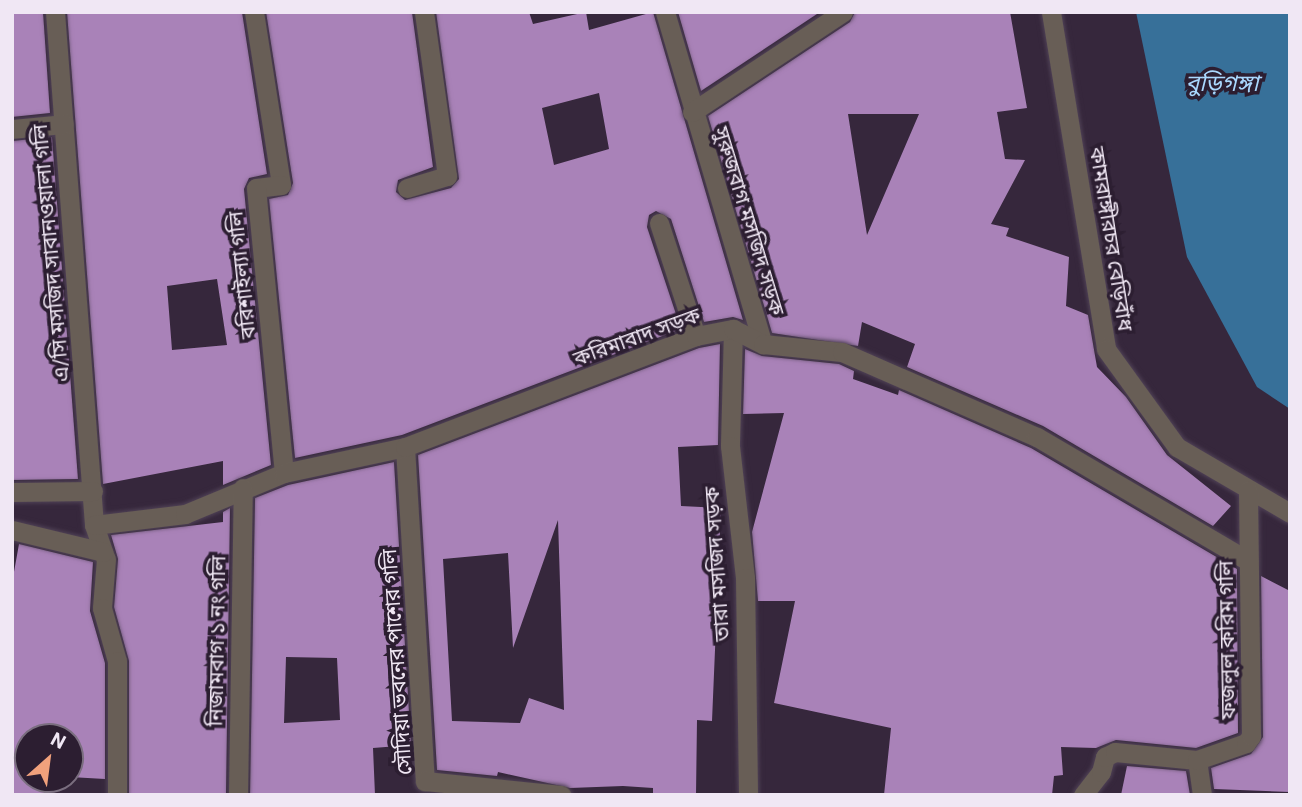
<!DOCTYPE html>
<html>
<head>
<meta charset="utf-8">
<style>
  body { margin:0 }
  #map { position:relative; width:1302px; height:807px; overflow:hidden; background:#36273c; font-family:Roboto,"Noto Sans Bengali",sans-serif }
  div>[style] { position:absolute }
  .water>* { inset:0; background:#377099 }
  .building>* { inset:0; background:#a982b8 }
  .roads { filter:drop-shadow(0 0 2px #504256) drop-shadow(0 0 2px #504256) }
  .minor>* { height:19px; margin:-9.5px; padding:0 9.5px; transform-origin:9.5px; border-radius:9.5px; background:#685e56 }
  span { translate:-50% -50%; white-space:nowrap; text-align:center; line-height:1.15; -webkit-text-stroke:7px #2c1e31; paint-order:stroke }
  .street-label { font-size:21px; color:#f0e7f4 }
  .water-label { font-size:23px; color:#aad8fe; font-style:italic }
  .frame { position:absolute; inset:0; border:14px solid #f0e7f4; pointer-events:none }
  .north { position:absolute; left:14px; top:723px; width:70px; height:70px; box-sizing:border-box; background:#2c1e31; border:2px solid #7a6e7f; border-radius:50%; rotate:28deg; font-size:19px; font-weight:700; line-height:28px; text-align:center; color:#f0e7f4 }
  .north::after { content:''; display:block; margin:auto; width:24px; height:32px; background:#f1a17c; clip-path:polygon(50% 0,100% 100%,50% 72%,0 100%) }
</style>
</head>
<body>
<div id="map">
  <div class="water">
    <div style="clip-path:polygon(1136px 12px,1290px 12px,1290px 409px,1257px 387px,1187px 257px)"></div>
  </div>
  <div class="building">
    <div style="clip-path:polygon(14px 12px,43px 12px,50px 113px,12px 117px)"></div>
    <div style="clip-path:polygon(evenodd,67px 12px,242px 12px,267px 174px,249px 178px,244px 189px,271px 465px,223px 485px,223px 461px,103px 484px,67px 12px,217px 279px,227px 345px,172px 350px,167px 286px,217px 279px)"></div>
    <div style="clip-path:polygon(evenodd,266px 12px,412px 12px,433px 167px,398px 180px,396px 192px,405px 200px,451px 188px,459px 179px,436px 12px,529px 12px,533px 24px,586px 12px,589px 30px,653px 12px,743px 320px,733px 317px,704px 322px,671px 219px,656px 211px,649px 215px,647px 227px,681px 329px,402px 435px,295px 458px,269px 199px,288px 195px,293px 183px,266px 12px,599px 93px,609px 149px,554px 165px,542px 108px,599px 93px)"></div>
    <div style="clip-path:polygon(678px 12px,820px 12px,701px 91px)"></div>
    <div style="clip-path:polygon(evenodd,855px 12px,1010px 12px,1027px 108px,997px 112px,1005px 159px,1025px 160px,991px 224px,1009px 228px,1006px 236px,1069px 257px,1066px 306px,1088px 315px,1097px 367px,1126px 397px,1167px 455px,1231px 506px,1213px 526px,1043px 426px,907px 367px,915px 344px,862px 322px,858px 346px,772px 333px,708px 116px,850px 22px,855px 12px,848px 114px,919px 114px,867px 235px,848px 114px)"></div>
    <div style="clip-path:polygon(52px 137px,78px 479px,12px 480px,12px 141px)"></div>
    <div style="clip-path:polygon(evenodd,720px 344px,718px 445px,678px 447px,681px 506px,721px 508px,712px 721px,697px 720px,696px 795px,653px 795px,653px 788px,623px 786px,570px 788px,498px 772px,497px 776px,437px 770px,418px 455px,699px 348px,720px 344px,558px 520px,564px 710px,529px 698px,520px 723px,452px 721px,443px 559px,508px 553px,513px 648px,558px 520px)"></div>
    <div style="clip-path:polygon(745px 349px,762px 356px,839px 364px,854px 371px,853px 379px,898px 395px,899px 390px,1031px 448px,1237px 569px,1238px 733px,1196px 748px,1116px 740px,1096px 748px,1061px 747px,1063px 775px,1054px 776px,1052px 795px,884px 795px,891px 728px,774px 703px,795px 601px,758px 601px,752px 532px,784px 413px,743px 414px)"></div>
    <div style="clip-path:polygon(evenodd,394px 462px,411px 745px,373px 748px,375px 795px,250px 795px,255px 498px,288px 485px,394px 462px,286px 657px,337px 658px,340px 720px,284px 723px,286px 657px)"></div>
    <div style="clip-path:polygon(230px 508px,226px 795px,129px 795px,129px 661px,114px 607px,118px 559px,111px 535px,223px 522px,223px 512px)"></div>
    <div style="clip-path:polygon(19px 544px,93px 562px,90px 611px,105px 663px,105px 779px,70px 777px,70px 737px,28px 737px,28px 779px,47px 779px,45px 795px,12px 795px,12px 583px)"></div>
    <div style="clip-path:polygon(1261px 576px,1290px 591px,1290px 792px,1214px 789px,1211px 768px,1251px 754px,1263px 737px)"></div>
    <div style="clip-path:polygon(1127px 766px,1186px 771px,1190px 795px,1121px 795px)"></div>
  </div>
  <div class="roads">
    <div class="minor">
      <div style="left:55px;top:12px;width:514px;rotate:85.65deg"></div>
      <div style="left:94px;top:525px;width:36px;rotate:71deg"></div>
      <div style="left:106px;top:559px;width:49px;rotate:94.7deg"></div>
      <div style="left:102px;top:608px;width:55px;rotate:74.2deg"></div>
      <div style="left:117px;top:661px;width:134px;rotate:90deg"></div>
      <div style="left:254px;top:12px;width:175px;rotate:81.1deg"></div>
      <div style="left:281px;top:185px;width:25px;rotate:173deg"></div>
      <div style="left:256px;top:188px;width:286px;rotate:84.4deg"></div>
      <div style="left:665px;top:12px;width:346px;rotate:73.6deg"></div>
      <div style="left:1051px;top:12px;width:341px;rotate:80.7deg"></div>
      <div style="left:1106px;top:349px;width:121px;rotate:54.1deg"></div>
      <div style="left:1177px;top:447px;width:131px;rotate:30.3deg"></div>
      <div style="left:692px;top:112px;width:181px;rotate:-33.5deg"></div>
      <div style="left:12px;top:129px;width:52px;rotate:-5.5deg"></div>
      <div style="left:407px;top:188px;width:42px;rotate:-16.7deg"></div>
      <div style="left:447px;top:176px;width:166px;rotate:-98deg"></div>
      <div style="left:659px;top:223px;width:119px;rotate:71.9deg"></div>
      <div style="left:733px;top:329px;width:117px;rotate:91.5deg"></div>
      <div style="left:730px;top:446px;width:133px;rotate:83.5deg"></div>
      <div style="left:745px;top:578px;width:217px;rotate:89.2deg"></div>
      <div style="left:405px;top:447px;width:335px;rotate:86.6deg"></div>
      <div style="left:425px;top:781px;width:137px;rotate:5.9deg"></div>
      <div style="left:12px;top:492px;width:81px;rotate:-0.7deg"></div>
      <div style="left:94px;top:525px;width:92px;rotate:-6.9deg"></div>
      <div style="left:185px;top:514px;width:107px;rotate:-22.5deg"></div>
      <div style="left:284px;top:473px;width:124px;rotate:-12.1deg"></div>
      <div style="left:405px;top:447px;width:311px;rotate:-20.9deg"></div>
      <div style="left:696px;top:336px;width:38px;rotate:-11deg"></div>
      <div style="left:733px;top:329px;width:34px;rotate:27deg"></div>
      <div style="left:763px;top:344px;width:79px;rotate:5.8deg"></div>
      <div style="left:842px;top:352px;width:213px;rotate:23.6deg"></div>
      <div style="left:1037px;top:437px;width:245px;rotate:30.4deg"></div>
      <div style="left:12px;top:530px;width:94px;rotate:13.6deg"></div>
      <div style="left:238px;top:795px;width:307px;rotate:-89.1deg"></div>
      <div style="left:1083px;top:795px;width:29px;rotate:-52deg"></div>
      <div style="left:1101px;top:772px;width:16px;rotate:-75deg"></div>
      <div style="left:1105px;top:757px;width:11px;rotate:-27deg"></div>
      <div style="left:1115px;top:752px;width:82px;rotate:5.6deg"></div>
      <div style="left:1202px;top:795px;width:35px;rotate:-98deg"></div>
      <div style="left:1197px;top:760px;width:52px;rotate:-19.1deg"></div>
      <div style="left:1246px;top:743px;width:9px;rotate:-54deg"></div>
      <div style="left:1251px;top:736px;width:246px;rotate:-90.7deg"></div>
    </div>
  </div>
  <div class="street-label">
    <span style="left:749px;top:221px;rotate:73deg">সুরুজবাগ মসজিদ সড়ক</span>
    <span style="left:1111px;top:239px;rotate:81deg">কামরাঙ্গীরচর বেড়িবাঁধ</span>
    <span style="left:51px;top:253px;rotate:-95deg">এ/সি মসজিদ সাবানওয়ালা গলি</span>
    <span style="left:242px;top:275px;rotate:-96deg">বরিশাইল্যা গলি</span>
    <span style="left:637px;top:337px;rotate:-20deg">করিমাবাদ সড়ক</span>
    <span style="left:717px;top:564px;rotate:-94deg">তারা মসজিদ সড়ক</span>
    <span style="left:1227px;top:640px;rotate:-91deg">ফজলুল করিম গলি</span>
    <span style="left:217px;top:641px;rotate:-89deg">নিজামবাগ ১ নং গলি</span>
    <span style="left:397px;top:662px;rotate:-94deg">সৌদিয়া ভবনের পাশের গলি</span>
  </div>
  <div class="water-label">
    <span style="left:1222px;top:84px">বুড়িগঙ্গা</span>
  </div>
  <div class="frame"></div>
  <div class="north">N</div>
</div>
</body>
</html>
